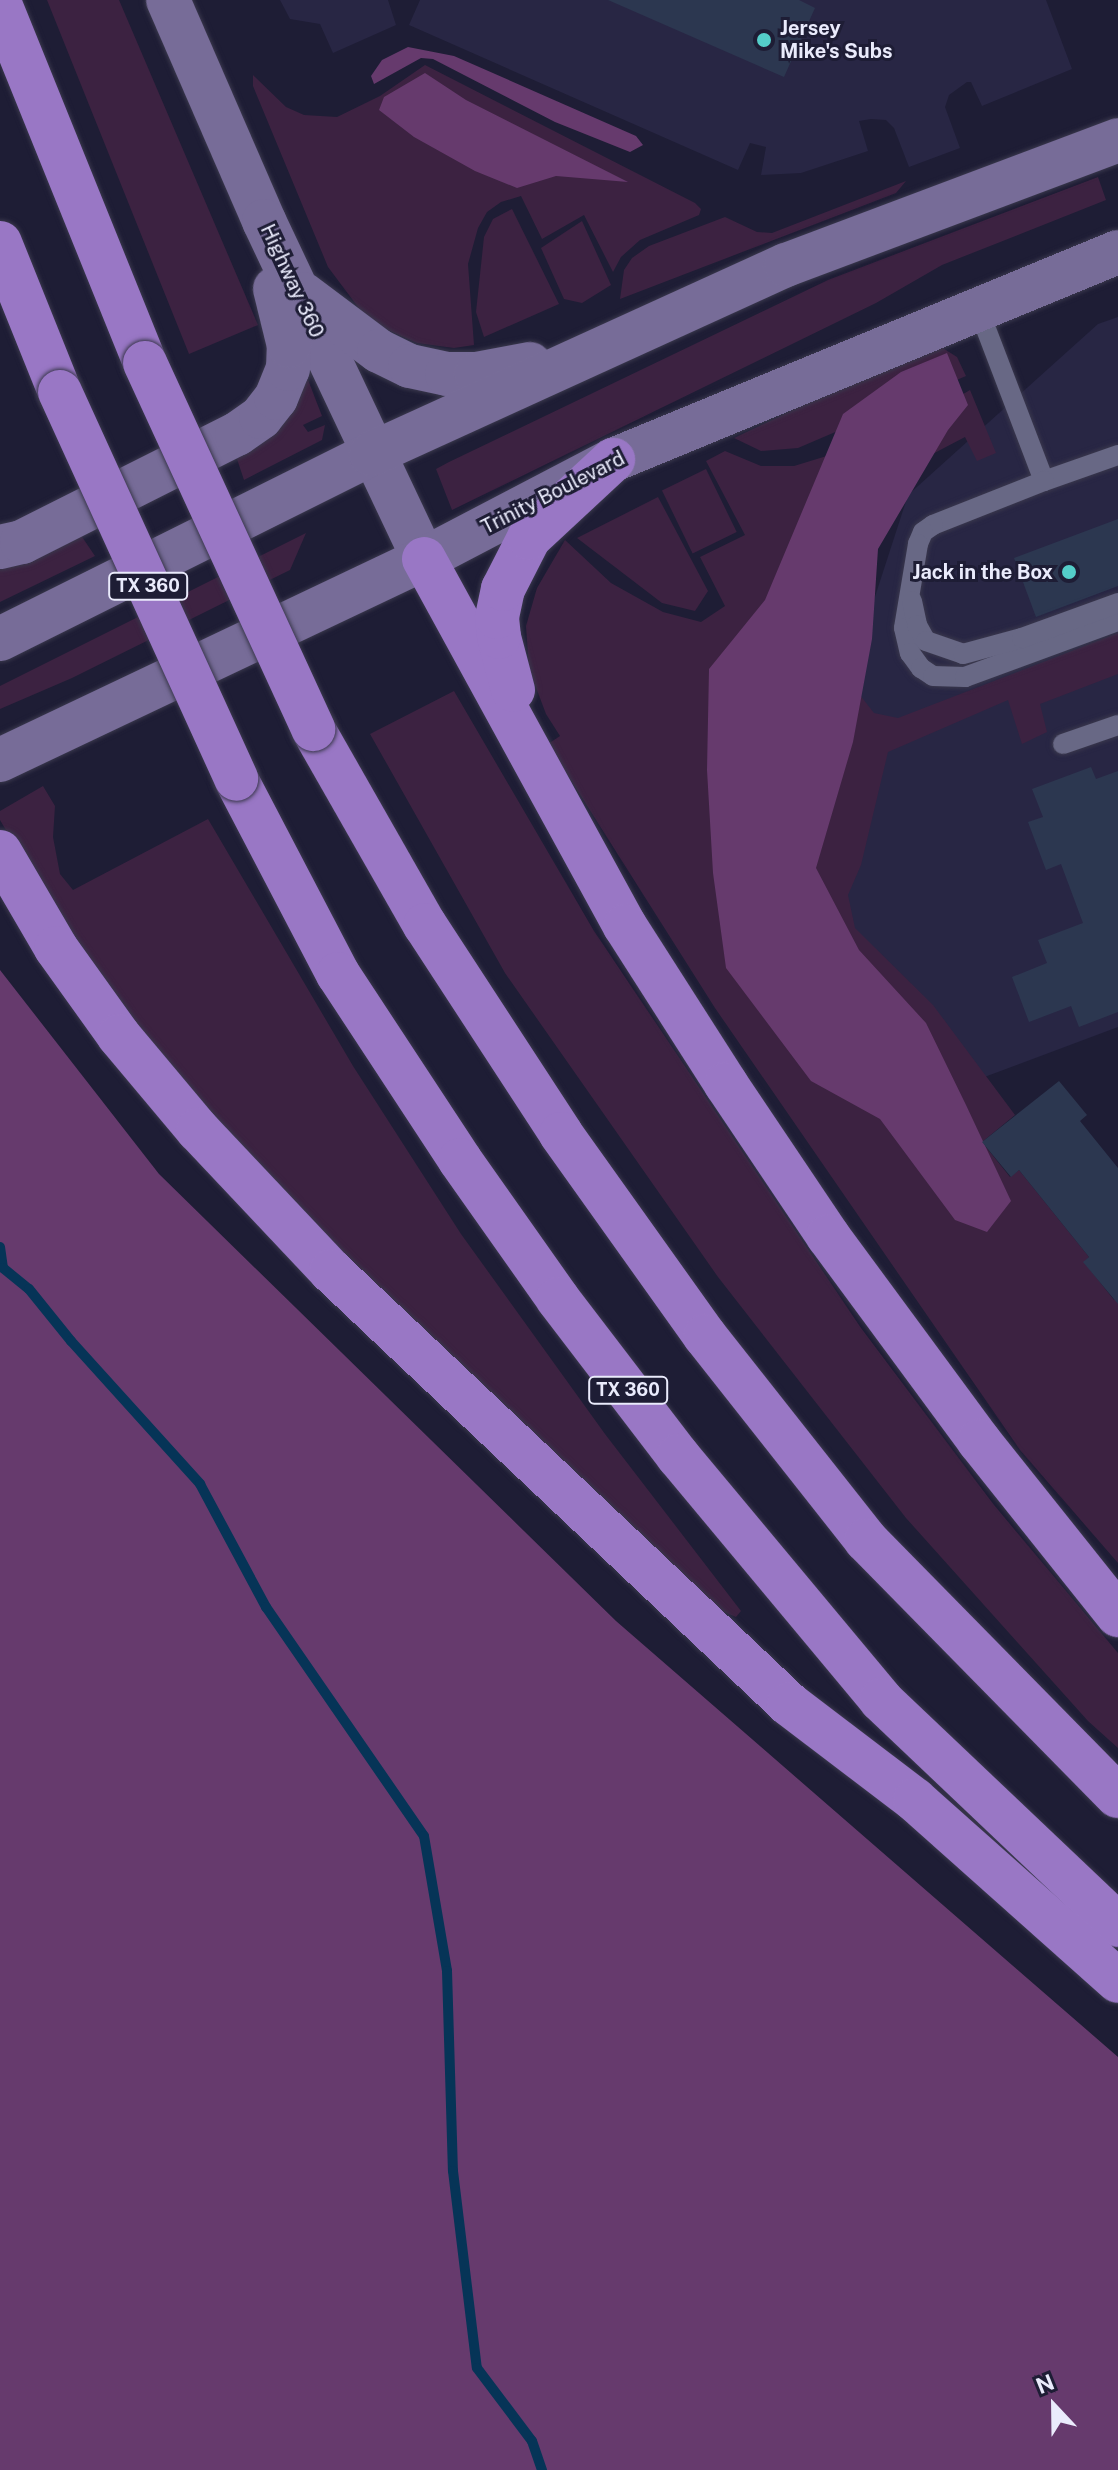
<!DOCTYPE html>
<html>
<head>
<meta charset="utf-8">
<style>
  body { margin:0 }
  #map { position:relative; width:1118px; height:2470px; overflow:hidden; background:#1e1d35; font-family:"Public Sans",sans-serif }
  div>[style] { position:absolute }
  .built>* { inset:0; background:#282644 }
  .green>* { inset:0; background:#3c2241; transform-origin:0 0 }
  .forest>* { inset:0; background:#663a6d }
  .stream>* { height:10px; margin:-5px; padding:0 5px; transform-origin:5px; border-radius:5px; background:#063457 }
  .building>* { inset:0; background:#2c3750 }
  .roads { filter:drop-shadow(0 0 2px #3a384d) drop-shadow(0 0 2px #3a384d) }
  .service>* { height:20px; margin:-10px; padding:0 10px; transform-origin:10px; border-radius:10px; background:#686885 }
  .secondary>* { height:44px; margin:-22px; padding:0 22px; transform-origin:22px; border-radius:22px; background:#776c98 }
  .motorway>* { height:44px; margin:-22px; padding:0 22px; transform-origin:22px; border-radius:22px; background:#9977c5 }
  .bridges { filter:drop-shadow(0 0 2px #3a384d) drop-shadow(0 0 2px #3a384d) }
  .motorway-bridge>* { height:44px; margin:-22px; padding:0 22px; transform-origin:22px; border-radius:22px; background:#9977c5 }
  .dots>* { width:22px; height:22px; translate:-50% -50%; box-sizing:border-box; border:4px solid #1e1d35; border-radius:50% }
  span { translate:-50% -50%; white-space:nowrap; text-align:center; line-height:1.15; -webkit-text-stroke:6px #1e1d35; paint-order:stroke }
  .shield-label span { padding:2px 6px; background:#1e1d35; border:2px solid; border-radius:6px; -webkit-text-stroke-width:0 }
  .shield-label { font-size:18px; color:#eaebfc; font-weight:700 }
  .poi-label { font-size:20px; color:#eaebfc; font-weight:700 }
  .left { translate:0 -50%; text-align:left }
  .right { translate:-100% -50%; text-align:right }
  .street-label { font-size:20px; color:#eaebfc }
  .north { position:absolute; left:1014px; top:2366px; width:80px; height:80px; -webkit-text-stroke:6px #1e1d35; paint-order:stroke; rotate:338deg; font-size:22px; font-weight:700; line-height:32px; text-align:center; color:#eaebfc }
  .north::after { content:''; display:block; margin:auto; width:28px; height:36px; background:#eaebfc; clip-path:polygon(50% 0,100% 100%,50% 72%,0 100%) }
</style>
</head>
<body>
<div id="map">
  <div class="built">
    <div style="clip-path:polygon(280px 0,388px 0,396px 25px,333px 53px,320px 24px,290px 19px)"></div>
    <div style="clip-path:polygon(420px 0,1046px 0,1072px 69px,982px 106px,971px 82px,967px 82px,949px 95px,945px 107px,960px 148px,909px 167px,894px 128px,886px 120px,871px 119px,859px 121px,868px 151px,801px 173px,761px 175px,766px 147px,750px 143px,738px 170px,409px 25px)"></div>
    <div style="clip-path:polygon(1118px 317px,1118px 1027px,912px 1104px,811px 987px,846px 686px,908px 495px,1098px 324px)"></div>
  </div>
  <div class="green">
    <div style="clip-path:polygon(47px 0,119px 0,258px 325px,189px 354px)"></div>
    <div style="clip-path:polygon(425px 65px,695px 203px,701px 209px,699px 215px,640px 240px,621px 257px,613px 272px,584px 215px,542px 239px,521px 196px,501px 202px,487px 212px,478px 228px,468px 264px,474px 345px,454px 348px,417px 343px,379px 326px,361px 311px,328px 267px,253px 86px,253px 75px,286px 107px,304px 115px,337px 117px,380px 96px)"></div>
    <div style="clip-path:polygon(1098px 177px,1106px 200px,942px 265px,876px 303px,452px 510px,436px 469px,449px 462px,828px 280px)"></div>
    <div style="clip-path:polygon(906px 181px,896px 193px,620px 299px,624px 270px,632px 258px,649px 246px,725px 217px,757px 232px,772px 233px)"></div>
    <div style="clip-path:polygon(512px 209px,559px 304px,484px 337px,476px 312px,484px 237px,493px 219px)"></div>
    <div style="clip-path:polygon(582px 221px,611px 285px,582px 303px,564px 299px,541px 248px)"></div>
    <div style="clip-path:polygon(941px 347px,957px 357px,966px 376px,798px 448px,761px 451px,734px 438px,910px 355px)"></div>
    <div style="clip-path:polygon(305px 372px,322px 416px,303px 425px,308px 432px,325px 425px,322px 440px,244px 480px,236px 456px)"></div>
    <div style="clip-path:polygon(970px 390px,996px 453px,977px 461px,965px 437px,925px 458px,888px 499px,845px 676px,874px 713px,898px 718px,1118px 633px,1118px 674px,1040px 704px,1047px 732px,1022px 744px,1008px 700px,888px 752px,861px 865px,848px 895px,855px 928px,933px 1005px,1015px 1115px,982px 1142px,1010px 1177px,1019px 1170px,1089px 1257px,1084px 1262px,1114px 1300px,1118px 1297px,1118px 1563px,1020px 1450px,715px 1008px,548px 744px,560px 736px,546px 714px,529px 669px,526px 626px,537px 588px,565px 540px,611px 583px,663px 612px,701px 622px,725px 606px,700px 557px,745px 535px,706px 461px,725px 451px,761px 466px,794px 466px,892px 436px)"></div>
    <div style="left:706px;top:469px;width:70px;height:49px;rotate:64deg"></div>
    <div style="clip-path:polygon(658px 497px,708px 591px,695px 611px,662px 603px,577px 538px)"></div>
    <div style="clip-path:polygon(78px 531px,95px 556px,0 602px,0 568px)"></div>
    <div style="clip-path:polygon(306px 533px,290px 570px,72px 678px,0 709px,0 686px)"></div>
    <div style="clip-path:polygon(454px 691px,594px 931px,861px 1328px,994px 1505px,1118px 1653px,1118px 1748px,1088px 1721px,906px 1518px,718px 1277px,505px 973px,370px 734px)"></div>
    <div style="clip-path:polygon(43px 786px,55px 806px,53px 837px,60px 874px,73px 890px,208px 819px,353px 1066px,461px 1234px,605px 1434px,741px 1611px,736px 1617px,719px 1610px,362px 1288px,141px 1035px,55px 914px,0 820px,0 811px)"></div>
  </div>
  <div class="forest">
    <div style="clip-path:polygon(408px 47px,454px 56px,636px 136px,643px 145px,630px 152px,555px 122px,433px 59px,421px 58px,374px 84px,371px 76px,382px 60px)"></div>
    <div style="clip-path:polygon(425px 73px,466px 100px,628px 182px,556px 176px,517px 188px,475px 171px,414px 137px,379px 110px,384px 97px)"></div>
    <div style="clip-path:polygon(947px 353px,968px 405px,948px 430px,878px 549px,872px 639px,853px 742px,816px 868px,859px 950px,926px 1023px,966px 1105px,1011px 1201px,987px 1232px,955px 1220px,880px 1119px,811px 1081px,726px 968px,713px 873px,707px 770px,709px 669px,765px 600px,843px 414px,901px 372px)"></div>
    <div style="clip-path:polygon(0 970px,159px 1174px,616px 1621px,1118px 2057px,1118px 2470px,0 2470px)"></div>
  </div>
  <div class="stream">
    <div style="left:0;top:1247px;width:21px;rotate:82deg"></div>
    <div style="left:3px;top:1268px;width:33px;rotate:39deg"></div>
    <div style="left:29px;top:1289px;width:67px;rotate:51.1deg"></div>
    <div style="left:71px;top:1341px;width:193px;rotate:47.9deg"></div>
    <div style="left:200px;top:1484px;width:140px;rotate:61.8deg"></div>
    <div style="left:266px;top:1607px;width:278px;rotate:55.4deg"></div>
    <div style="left:424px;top:1836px;width:137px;rotate:80.3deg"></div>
    <div style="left:447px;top:1971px;width:200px;rotate:88.3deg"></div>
    <div style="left:453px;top:2171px;width:198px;rotate:83.1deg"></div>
    <div style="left:477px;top:2368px;width:91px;rotate:53deg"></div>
    <div style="left:532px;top:2441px;width:31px;rotate:71deg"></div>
  </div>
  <div class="building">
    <div style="clip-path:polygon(608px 0,799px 0,815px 8px,784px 77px)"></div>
    <div style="clip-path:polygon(1118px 519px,1118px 586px,1036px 617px,1014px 558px)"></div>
    <div style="clip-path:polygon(1091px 767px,1096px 779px,1118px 771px,1118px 1012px,1079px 1027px,1071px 1006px,1029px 1022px,1012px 977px,1047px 963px,1038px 940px,1083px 923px,1061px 864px,1046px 870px,1028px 822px,1043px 817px,1032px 789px)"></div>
    <div style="clip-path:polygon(1059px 1081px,1087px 1115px,1080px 1121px,1118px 1168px,1118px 1304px,1083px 1262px,1089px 1257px,1019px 1170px,1011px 1177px,982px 1142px)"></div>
  </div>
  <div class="roads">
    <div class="service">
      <div style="left:978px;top:308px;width:185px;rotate:69.1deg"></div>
      <div style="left:1044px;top:481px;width:78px;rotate:-19.4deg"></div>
      <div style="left:1044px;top:481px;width:119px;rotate:158.4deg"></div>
      <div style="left:933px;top:525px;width:12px;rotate:145deg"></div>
      <div style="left:923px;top:532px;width:13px;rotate:113deg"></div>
      <div style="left:918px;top:544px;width:85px;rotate:99.5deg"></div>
      <div style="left:904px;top:628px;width:26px;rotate:77deg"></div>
      <div style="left:910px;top:653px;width:19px;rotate:54deg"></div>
      <div style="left:921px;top:668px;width:14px;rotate:34deg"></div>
      <div style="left:933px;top:676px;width:32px;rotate:2deg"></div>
      <div style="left:965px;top:677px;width:163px;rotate:-20.1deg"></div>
      <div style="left:912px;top:601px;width:25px;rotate:78deg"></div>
      <div style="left:917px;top:625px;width:18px;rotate:61deg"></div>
      <div style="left:926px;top:641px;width:39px;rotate:19deg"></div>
      <div style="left:963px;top:654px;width:61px;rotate:-15.2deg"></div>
      <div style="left:1022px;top:638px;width:102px;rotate:-20deg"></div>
      <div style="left:1063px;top:744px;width:58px;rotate:-19.1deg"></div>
    </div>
    <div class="secondary">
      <div style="left:168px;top:0;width:241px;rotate:66.5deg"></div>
      <div style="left:264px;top:221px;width:374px;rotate:64.7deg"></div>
      <div style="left:303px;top:294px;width:95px;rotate:36.9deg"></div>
      <div style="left:379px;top:351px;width:34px;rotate:26deg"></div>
      <div style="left:410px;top:366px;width:38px;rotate:12deg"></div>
      <div style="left:447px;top:374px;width:29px"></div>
      <div style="left:476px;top:374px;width:55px;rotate:-10.5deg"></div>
      <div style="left:0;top:547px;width:23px;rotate:-13deg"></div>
      <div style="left:22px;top:542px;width:241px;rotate:-26.7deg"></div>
      <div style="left:237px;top:434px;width:29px;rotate:-35deg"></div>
      <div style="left:261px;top:417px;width:24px;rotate:-52deg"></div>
      <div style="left:276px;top:398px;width:31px;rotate:-68deg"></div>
      <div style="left:288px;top:369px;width:23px;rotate:-88deg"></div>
      <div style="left:289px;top:346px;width:59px;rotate:-103.8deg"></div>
      <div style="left:0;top:639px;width:415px;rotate:-26.5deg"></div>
      <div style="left:371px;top:454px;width:456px;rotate:-24.5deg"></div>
      <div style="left:786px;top:265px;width:355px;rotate:-20.6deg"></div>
      <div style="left:0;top:760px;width:469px;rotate:-25.4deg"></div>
      <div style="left:424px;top:559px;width:213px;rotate:-27.6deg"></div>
      <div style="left:613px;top:460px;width:546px;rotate:-22.39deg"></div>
    </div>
    <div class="motorway">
      <div style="left:0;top:4px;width:387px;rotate:68deg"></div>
      <div style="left:0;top:243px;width:161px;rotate:68.1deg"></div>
      <div style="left:424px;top:559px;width:418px;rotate:61.3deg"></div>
      <div style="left:625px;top:926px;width:188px;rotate:57.4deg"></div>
      <div style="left:726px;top:1084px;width:183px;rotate:56.1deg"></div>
      <div style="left:828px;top:1236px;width:255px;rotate:53.6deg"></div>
      <div style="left:979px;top:1441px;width:223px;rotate:51.4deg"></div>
      <div style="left:513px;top:690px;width:55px;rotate:-104.8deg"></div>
      <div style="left:499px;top:637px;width:20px;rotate:-96deg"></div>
      <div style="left:497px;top:617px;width:29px;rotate:-78deg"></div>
      <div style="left:503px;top:589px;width:57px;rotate:-63deg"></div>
      <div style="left:529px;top:538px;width:115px;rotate:-42.9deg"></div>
      <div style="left:313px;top:729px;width:226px;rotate:60.3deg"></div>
      <div style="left:425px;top:925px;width:249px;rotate:56.9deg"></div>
      <div style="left:561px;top:1134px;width:248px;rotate:54.5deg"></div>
      <div style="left:705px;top:1336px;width:260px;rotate:51.7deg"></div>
      <div style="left:866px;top:1540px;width:359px;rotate:45.5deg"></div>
      <div style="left:236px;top:779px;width:220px;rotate:62.4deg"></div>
      <div style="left:338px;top:974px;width:222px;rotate:56.7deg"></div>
      <div style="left:460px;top:1160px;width:170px;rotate:54.8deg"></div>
      <div style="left:558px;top:1299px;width:198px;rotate:52.6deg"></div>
      <div style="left:678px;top:1456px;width:317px;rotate:50.2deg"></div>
      <div style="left:881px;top:1700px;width:327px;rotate:43.5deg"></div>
      <div style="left:0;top:852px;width:111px;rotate:59.7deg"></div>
      <div style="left:56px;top:948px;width:108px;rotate:54.4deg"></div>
      <div style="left:119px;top:1036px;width:123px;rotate:50deg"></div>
      <div style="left:198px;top:1130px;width:194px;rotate:46.7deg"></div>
      <div style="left:331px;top:1271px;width:630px;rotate:43.39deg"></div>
      <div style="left:789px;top:1704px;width:158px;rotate:37.3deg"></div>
      <div style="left:915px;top:1800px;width:272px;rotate:41.7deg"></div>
    </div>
  </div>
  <div class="bridges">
    <div class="motorway-bridge">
      <div style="left:145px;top:363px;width:403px;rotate:65.3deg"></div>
      <div style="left:60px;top:392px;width:425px;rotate:65.5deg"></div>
    </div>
  </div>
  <div class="dots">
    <div style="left:764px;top:40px;background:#54cdc9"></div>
    <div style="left:1069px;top:572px;background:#54cdc9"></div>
  </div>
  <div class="shield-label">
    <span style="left:148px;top:586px">TX 360</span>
    <span style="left:628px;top:1390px">TX 360</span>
  </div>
  <div class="poi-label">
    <span class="left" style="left:780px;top:40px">Jersey<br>Mike's Subs</span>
    <span class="right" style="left:1053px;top:572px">Jack in the Box</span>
  </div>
  <div class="street-label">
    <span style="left:292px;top:281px;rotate:65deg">Highway 360</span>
    <span style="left:553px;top:493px;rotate:-27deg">Trinity Boulevard</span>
  </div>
  <div class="north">N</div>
</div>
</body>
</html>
